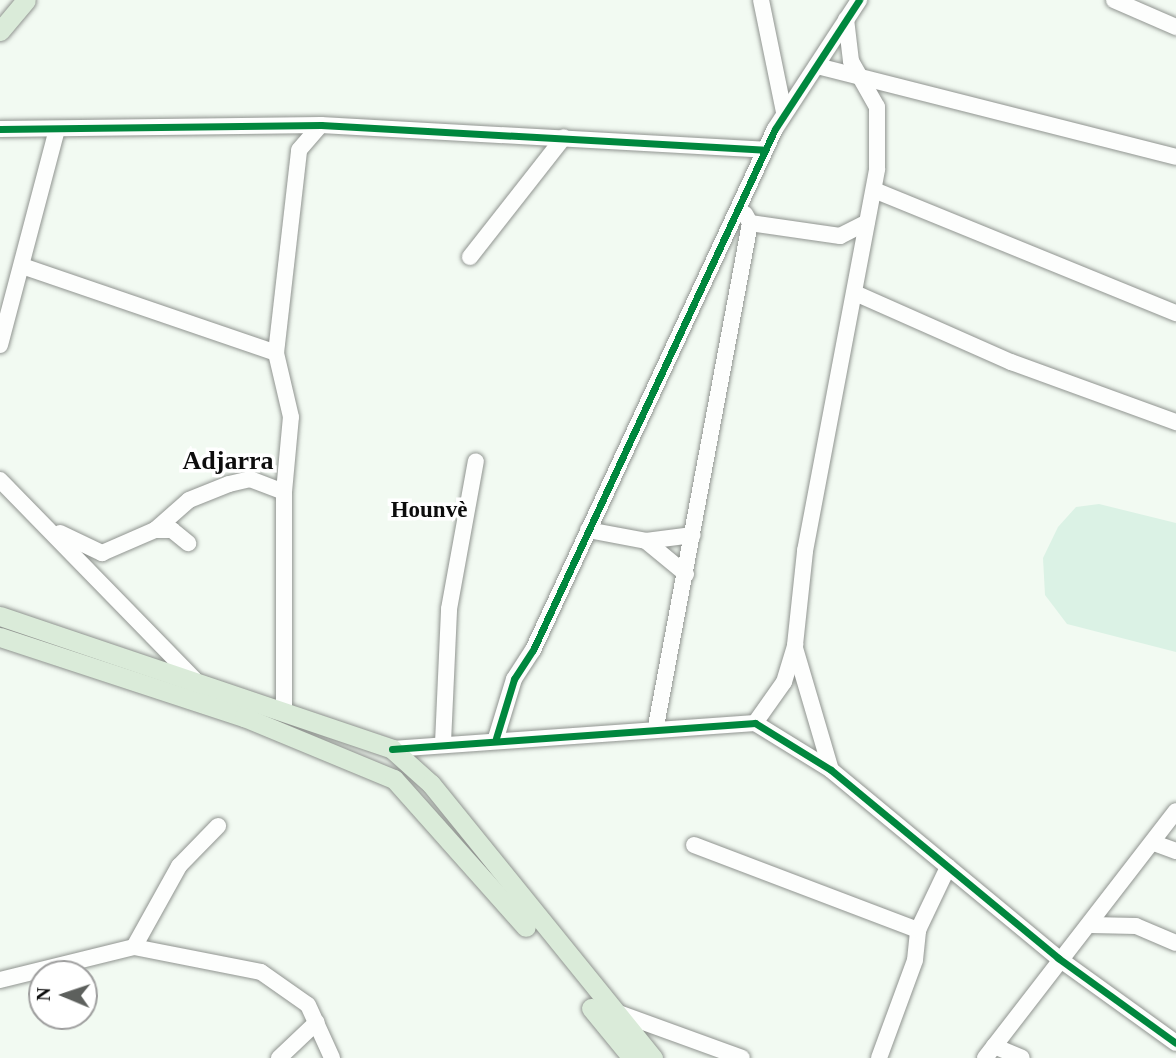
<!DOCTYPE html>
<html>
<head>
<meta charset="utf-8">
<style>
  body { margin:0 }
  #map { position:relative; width:1176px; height:1058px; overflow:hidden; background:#f2faf2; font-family:"Times New Roman",serif }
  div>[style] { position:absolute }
  .pitch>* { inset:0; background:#dbf2e5 }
  .roads { filter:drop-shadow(0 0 2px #909490) drop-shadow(0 0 2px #909490) }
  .minor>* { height:16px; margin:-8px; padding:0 8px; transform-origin:8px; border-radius:8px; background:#fdfefd }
  .major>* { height:19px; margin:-9.5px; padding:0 9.5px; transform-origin:9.5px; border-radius:9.5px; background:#daebd9 }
  .cycleway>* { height:7px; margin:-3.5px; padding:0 3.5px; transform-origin:3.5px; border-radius:3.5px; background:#00873e }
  span { translate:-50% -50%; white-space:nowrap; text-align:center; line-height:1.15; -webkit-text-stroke:7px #fff; paint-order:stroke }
  .quarter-label { font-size:23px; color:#0d0d0d; font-weight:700 }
  .district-label { font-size:26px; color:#0d0d0d; font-weight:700 }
  .north { position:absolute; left:28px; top:960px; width:70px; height:70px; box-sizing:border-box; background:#fff; border:2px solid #9e9e9e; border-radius:50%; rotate:272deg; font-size:19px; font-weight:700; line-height:28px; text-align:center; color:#0d0d0d }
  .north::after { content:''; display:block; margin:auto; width:24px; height:32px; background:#5d605d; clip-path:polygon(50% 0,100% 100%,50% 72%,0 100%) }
</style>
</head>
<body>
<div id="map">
  <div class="pitch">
    <div style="clip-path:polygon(1099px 504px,1176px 523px,1176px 652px,1067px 624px,1045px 595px,1043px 558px,1058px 527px,1076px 507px)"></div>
  </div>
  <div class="roads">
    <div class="minor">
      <div style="left:761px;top:0;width:114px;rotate:78.4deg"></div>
      <div style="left:1114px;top:0;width:68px;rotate:23.5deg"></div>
      <div style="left:817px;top:66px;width:370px;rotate:14.2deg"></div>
      <div style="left:0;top:129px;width:321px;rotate:-0.7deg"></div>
      <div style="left:321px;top:125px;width:445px;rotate:3.2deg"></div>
      <div style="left:874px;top:190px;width:326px;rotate:22.2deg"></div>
      <div style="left:745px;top:214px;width:10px;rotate:61deg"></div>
      <div style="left:750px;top:223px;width:91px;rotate:8.2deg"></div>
      <div style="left:840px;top:236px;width:30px;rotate:-27deg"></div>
      <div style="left:470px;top:257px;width:152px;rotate:-51.9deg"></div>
      <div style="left:25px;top:267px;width:265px;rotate:18.9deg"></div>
      <div style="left:855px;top:293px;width:171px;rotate:23.9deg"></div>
      <div style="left:1011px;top:362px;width:176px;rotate:20deg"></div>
      <div style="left:0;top:345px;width:223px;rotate:-75.2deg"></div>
      <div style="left:0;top:480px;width:278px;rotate:45.7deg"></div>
      <div style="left:155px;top:530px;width:17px"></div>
      <div style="left:172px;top:530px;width:21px;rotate:39deg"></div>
      <div style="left:588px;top:530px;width:59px;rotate:10.7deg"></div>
      <div style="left:646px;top:541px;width:52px;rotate:39.5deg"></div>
      <div style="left:60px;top:533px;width:47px;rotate:25.5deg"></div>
      <div style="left:102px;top:553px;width:58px;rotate:-23.5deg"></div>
      <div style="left:155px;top:530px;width:45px;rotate:-41.4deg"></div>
      <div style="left:189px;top:500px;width:43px;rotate:-21.8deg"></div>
      <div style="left:229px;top:484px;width:22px;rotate:-13deg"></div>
      <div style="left:250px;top:479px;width:36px;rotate:21deg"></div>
      <div style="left:646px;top:541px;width:47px;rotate:-7.3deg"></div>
      <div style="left:795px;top:648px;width:127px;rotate:73.6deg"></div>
      <div style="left:284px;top:712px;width:220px;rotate:-90deg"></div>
      <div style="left:284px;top:492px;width:75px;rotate:-84.7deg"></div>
      <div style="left:291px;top:417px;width:66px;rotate:-103.2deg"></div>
      <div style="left:276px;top:353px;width:204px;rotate:-83.5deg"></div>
      <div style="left:299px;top:150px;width:33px;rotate:-49deg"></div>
      <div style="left:755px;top:723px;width:50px;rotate:-54.7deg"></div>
      <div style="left:784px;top:682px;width:39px;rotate:-73deg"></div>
      <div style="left:795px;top:645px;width:95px;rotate:-83.9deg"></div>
      <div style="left:805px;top:551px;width:389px;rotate:-79.3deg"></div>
      <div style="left:877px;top:169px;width:62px;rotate:-90deg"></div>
      <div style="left:877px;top:107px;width:53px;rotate:-119.5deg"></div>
      <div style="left:851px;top:61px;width:42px;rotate:-96.8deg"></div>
      <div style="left:656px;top:726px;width:512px;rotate:-79.41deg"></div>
      <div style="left:496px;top:738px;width:62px;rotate:-73deg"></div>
      <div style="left:514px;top:679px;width:35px;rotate:-57deg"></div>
      <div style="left:533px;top:650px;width:574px;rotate:-65.09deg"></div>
      <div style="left:775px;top:129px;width:154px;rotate:-56.9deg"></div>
      <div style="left:443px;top:743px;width:134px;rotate:-87.4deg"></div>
      <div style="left:449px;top:609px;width:150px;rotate:-79.7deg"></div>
      <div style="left:392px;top:749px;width:364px;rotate:-4.1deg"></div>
      <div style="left:755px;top:723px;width:89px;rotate:31.7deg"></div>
      <div style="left:831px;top:770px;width:295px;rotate:39.6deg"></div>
      <div style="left:1058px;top:958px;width:145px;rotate:35.8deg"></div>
      <div style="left:1154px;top:843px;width:23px;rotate:20deg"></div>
      <div style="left:694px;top:845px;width:240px;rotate:20.8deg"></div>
      <div style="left:1091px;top:925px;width:45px;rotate:1.3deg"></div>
      <div style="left:1136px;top:926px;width:43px;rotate:23deg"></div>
      <div style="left:134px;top:947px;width:93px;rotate:-60.9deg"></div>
      <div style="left:179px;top:866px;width:56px;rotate:-45.7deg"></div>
      <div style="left:0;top:980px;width:138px;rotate:-13.8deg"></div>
      <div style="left:134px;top:947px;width:129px;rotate:11.1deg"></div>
      <div style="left:261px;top:972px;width:57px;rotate:35.1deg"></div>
      <div style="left:308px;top:1005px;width:58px;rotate:65.6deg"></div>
      <div style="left:613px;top:1011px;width:137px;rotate:20deg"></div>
      <div style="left:994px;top:1046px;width:30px;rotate:23deg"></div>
      <div style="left:279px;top:1058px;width:52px;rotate:-43.5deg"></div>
      <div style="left:879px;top:1058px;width:104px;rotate:-69.8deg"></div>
      <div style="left:915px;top:960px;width:30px;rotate:-84deg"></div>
      <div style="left:918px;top:930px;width:70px;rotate:-64.5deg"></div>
      <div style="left:985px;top:1058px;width:312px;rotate:-52.3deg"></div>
    </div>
    <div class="major">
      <div style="left:0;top:31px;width:40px;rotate:-50deg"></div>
      <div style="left:0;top:616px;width:414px;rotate:18.7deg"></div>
      <div style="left:392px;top:749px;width:52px;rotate:41.9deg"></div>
      <div style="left:431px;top:784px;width:353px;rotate:51deg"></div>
      <div style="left:0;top:637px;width:257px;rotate:18.2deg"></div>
      <div style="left:244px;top:717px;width:162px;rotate:22.5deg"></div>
      <div style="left:394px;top:779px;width:198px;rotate:48.3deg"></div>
      <div style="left:591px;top:1008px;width:65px;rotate:50.6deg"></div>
    </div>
  </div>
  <div class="cycleway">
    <div style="left:0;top:129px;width:321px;rotate:-0.7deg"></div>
    <div style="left:321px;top:125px;width:445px;rotate:3.2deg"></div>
    <div style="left:496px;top:738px;width:62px;rotate:-73deg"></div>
    <div style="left:514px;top:679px;width:35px;rotate:-57deg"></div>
    <div style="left:533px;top:650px;width:574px;rotate:-65.09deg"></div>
    <div style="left:775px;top:129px;width:154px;rotate:-56.9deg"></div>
    <div style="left:392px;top:749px;width:364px;rotate:-4.1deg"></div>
    <div style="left:755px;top:723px;width:89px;rotate:31.7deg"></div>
    <div style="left:831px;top:770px;width:295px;rotate:39.6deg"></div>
    <div style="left:1058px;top:958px;width:145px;rotate:35.8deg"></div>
  </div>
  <div class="quarter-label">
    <span style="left:429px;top:510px">Hounvè</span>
  </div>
  <div class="district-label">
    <span style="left:228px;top:461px">Adjarra</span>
  </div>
  <div class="north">N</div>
</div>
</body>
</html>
